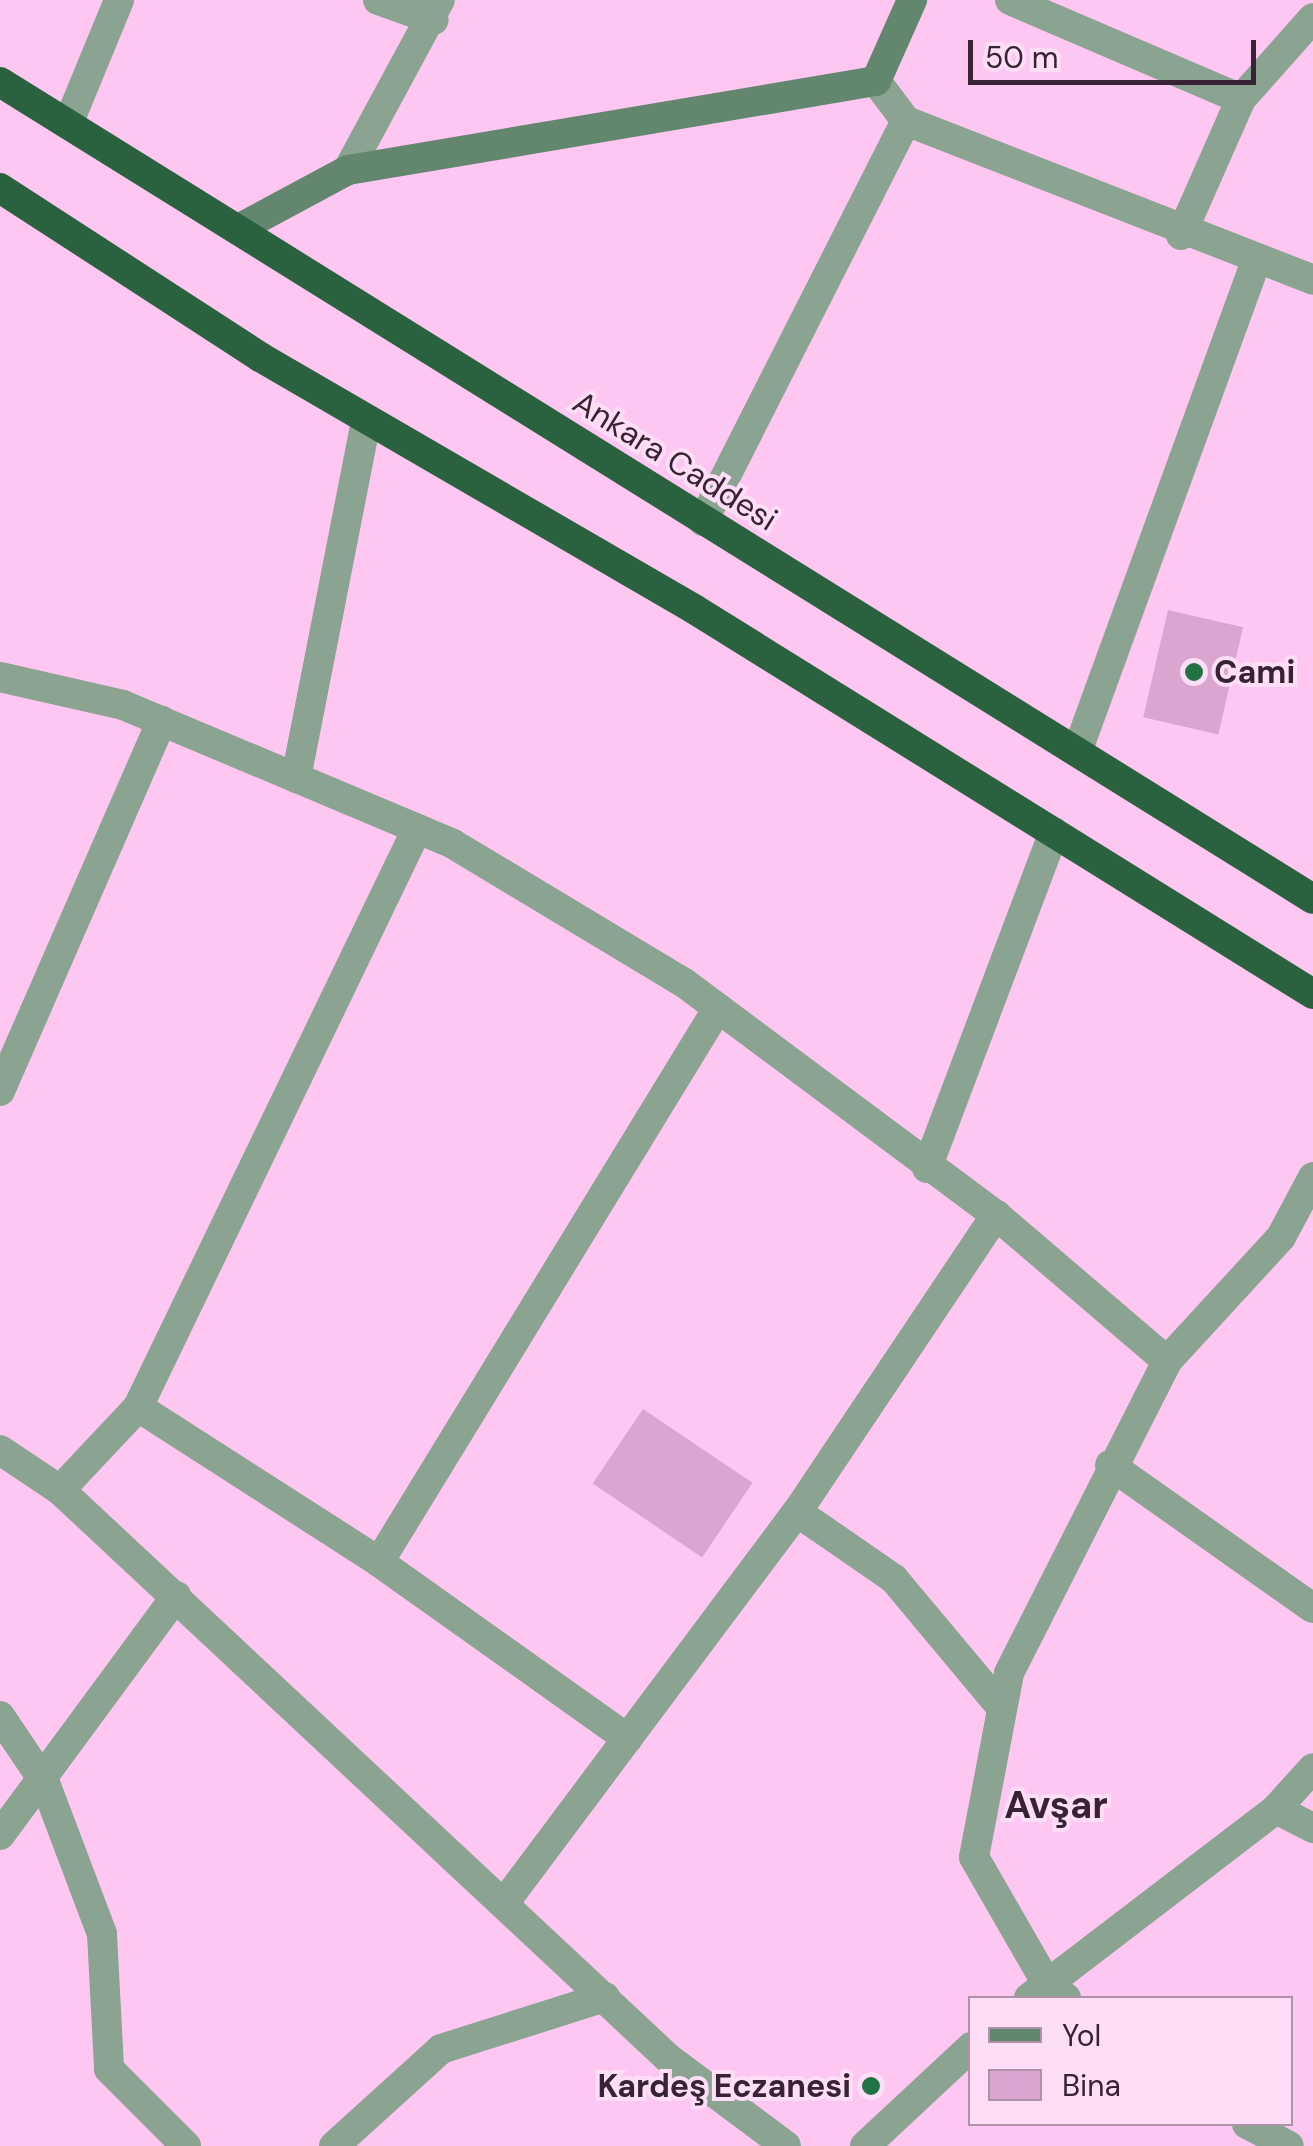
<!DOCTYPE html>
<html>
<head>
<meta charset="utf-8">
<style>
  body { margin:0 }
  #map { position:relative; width:1313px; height:2146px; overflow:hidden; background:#fec7f2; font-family:"DM Sans",sans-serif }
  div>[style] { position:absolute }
  .building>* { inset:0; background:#daa5cf; transform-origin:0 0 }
  .street>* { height:30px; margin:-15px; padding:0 15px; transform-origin:15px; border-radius:15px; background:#8ba391 }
  .secondary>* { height:30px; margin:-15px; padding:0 15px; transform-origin:15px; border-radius:15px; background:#63876e }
  .highway>* { height:30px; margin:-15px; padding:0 15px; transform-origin:15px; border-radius:15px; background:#2a623f }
  .dots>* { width:28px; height:28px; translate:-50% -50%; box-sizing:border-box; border:5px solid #feddf6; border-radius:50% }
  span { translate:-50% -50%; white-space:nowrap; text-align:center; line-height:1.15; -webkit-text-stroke:8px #feddf6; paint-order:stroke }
  .street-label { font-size:32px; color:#372333 }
  .poi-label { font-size:32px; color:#372333; font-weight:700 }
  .left { translate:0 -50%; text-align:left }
  .right { translate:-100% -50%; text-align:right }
  .quarter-label { font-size:38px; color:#372333; font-weight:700 }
  .legend { position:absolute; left:968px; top:1996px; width:325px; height:130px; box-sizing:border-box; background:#feddf6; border:2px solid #ae93a8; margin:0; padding:12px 18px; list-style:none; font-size:30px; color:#372333 }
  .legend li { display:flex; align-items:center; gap:20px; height:50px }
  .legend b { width:50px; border:2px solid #ae93a8 }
  .scale { position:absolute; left:968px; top:40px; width:288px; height:45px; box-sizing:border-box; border:5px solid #372333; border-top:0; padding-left:12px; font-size:30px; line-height:35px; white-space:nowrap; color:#372333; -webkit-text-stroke:8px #feddf6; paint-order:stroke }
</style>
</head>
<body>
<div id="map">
  <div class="building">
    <div style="left:1168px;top:610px;width:77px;height:110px;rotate:13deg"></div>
    <div style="left:643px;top:1409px;width:132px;height:90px;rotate:34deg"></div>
  </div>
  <div class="street">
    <div style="left:378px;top:0;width:59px;rotate:19.7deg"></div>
    <div style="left:1010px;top:0;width:251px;rotate:23.2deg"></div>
    <div style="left:876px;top:81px;width:50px;rotate:53.1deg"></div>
    <div style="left:906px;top:121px;width:437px;rotate:21.3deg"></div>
    <div style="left:68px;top:124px;width:134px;rotate:-67.6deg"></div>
    <div style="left:348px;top:170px;width:193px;rotate:-61.6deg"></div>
    <div style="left:1181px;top:235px;width:149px;rotate:-66.2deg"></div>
    <div style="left:1241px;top:99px;width:108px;rotate:-48.4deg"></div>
    <div style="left:703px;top:521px;width:449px;rotate:-63.1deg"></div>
    <div style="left:0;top:677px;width:126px;rotate:12.8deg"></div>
    <div style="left:123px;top:705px;width:358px;rotate:22.8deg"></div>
    <div style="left:453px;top:844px;width:268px;rotate:31deg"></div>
    <div style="left:683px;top:982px;width:390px;rotate:36.7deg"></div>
    <div style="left:996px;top:1215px;width:225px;rotate:40.5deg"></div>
    <div style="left:1077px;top:752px;width:523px;rotate:-69.97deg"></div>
    <div style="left:296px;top:778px;width:364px;rotate:-78.9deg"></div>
    <div style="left:0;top:1091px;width:404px;rotate:-66.4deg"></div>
    <div style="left:927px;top:1168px;width:359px;rotate:-69.3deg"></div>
    <div style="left:138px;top:1407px;width:287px;rotate:32.7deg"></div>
    <div style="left:379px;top:1562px;width:305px;rotate:35.4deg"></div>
    <div style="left:0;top:1450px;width:72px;rotate:33.7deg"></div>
    <div style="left:60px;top:1490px;width:832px;rotate:43.05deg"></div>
    <div style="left:668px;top:2058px;width:147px;rotate:36.7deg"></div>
    <div style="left:1110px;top:1465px;width:248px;rotate:35.2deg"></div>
    <div style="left:60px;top:1490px;width:114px;rotate:-46.8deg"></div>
    <div style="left:138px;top:1407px;width:642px;rotate:-64.23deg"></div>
    <div style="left:797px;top:1512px;width:118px;rotate:34.6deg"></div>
    <div style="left:894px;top:1579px;width:168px;rotate:50.1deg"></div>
    <div style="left:379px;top:1562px;width:649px;rotate:-58.54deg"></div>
    <div style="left:0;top:1716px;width:81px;rotate:56.1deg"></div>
    <div style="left:45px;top:1783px;width:161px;rotate:69.3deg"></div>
    <div style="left:102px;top:1934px;width:135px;rotate:87deg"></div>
    <div style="left:109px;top:2069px;width:109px;rotate:45deg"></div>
    <div style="left:1276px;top:1809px;width:42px;rotate:27.2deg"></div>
    <div style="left:0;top:1835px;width:297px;rotate:-53.6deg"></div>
    <div style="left:505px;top:1902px;width:487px;rotate:-53.2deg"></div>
    <div style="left:797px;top:1512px;width:358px;rotate:-56.2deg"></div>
    <div style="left:1029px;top:1998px;width:311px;rotate:-37.4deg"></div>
    <div style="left:1276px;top:1809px;width:55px;rotate:-47.9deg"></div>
    <div style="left:1066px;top:1998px;width:24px;rotate:-144deg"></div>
    <div style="left:1047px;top:1984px;width:146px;rotate:-119.9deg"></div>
    <div style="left:974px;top:1857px;width:187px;rotate:-79.2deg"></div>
    <div style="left:1009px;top:1673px;width:350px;rotate:-63.1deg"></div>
    <div style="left:1167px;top:1361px;width:168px;rotate:-47.4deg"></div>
    <div style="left:1281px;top:1237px;width:68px;rotate:-61.9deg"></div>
    <div style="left:1247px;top:2124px;width:47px;rotate:27.6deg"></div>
    <div style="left:334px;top:2146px;width:144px;rotate:-42.2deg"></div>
    <div style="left:441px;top:2049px;width:172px;rotate:-17.6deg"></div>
    <div style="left:865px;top:2146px;width:145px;rotate:-43deg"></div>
  </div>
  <div class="secondary">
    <div style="left:242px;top:227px;width:120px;rotate:-28.3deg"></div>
    <div style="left:348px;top:170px;width:535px;rotate:-9.57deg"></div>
    <div style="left:876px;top:81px;width:89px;rotate:-66deg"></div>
  </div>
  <div class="highway">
    <div style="left:0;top:82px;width:1546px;rotate:31.89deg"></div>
    <div style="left:0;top:188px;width:310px;rotate:33deg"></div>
    <div style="left:260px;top:357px;width:502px;rotate:30.14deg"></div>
    <div style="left:694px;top:609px;width:729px;rotate:31.88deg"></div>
  </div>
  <div class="dots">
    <div style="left:1194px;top:672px;background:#227344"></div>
    <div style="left:871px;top:2086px;background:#227344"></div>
  </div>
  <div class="street-label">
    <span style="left:675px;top:461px;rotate:32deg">Ankara Caddesi</span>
  </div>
  <div class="poi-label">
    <span class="left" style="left:1214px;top:672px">Cami</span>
    <span class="right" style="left:851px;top:2086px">Kardeş Eczanesi</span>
  </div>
  <div class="quarter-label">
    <span style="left:1056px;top:1806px">Avşar</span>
  </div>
  <ul class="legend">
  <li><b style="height:12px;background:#63876e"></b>Yol</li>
  <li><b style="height:28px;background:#daa5cf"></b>Bina</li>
  </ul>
  <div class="scale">50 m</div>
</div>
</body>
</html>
